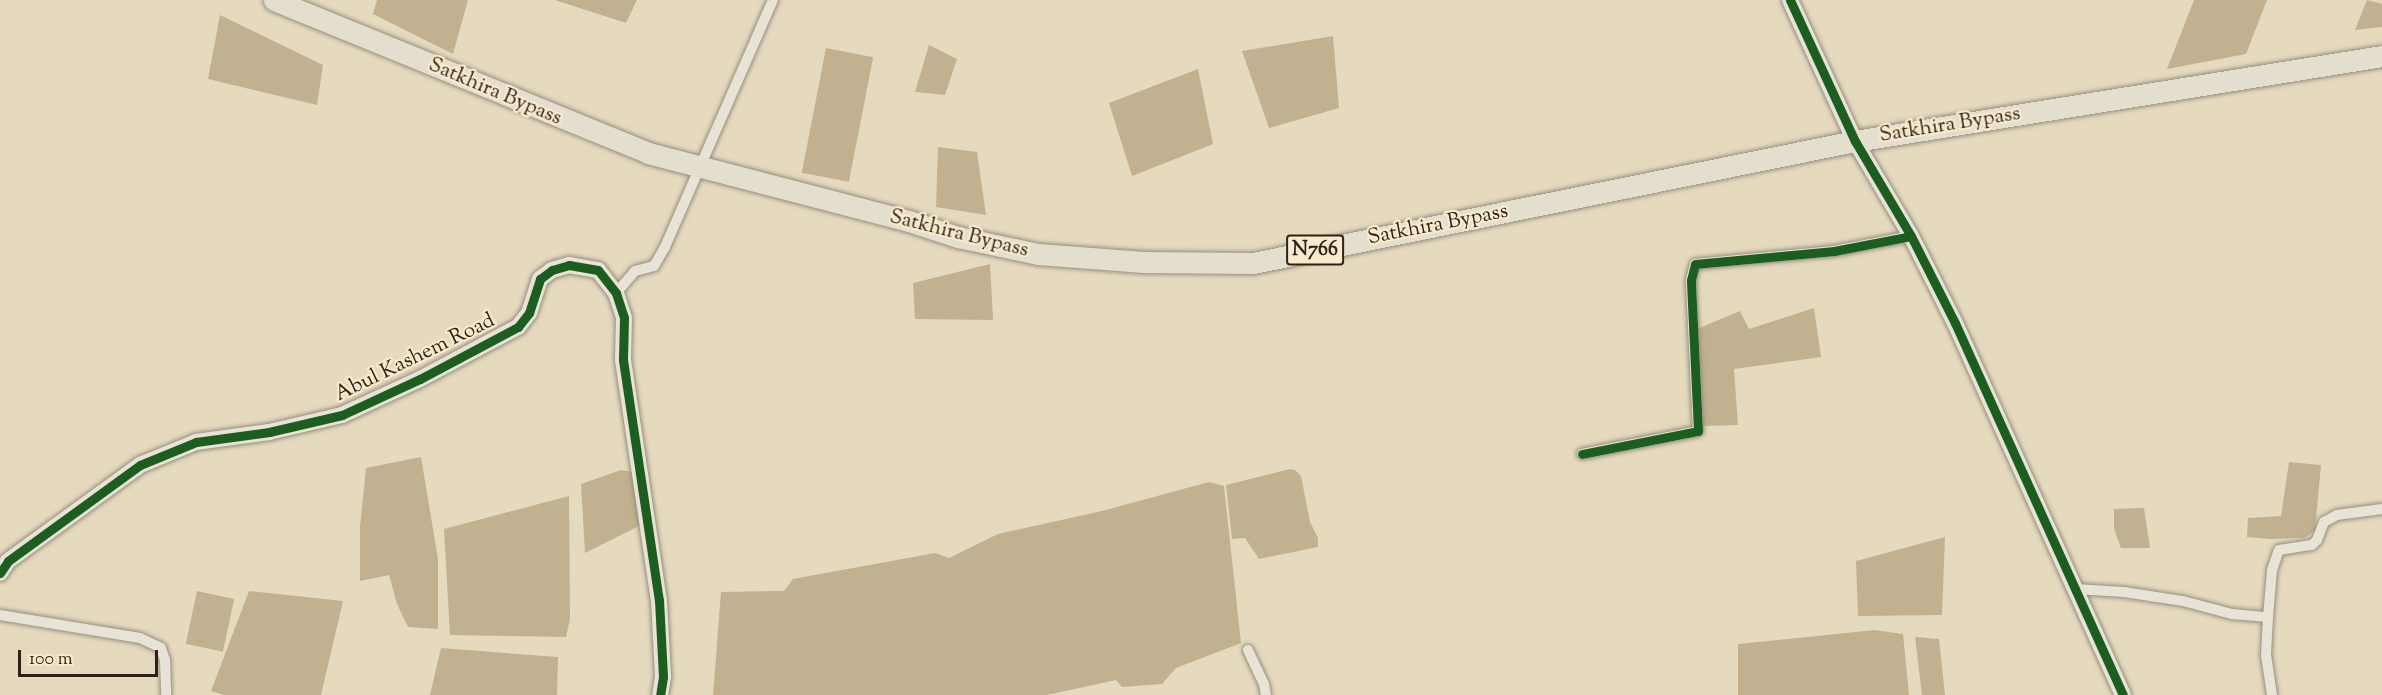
<!DOCTYPE html>
<html>
<head>
<meta charset="utf-8">
<style>
  body { margin:0 }
  #map { position:relative; width:2382px; height:695px; overflow:hidden; background:#e5dabe; font-family:"Sorts Mill Goudy",serif }
  div>[style] { position:absolute }
  .water>* { inset:0; background:#c1b190; transform-origin:0 0 }
  .roads { filter:drop-shadow(0 0 2px #968e7e) drop-shadow(0 0 2px #968e7e) }
  .street>* { height:10px; margin:-5px; padding:0 5px; transform-origin:5px; border-radius:5px; background:#e8e3d6 }
  .secondary>* { height:16px; margin:-8px; padding:0 8px; transform-origin:8px; border-radius:8px; background:#e8e3d6 }
  .highway>* { height:21px; margin:-10.5px; padding:0 10.5px; transform-origin:10.5px; border-radius:10.5px; background:#e4decf }
  .cycleway>* { height:9px; margin:-4.5px; padding:0 4.5px; transform-origin:4.5px; border-radius:4.5px; background:#1b5e20 }
  span { translate:-50% -50%; white-space:nowrap; text-align:center; line-height:1.15; -webkit-text-stroke:4.5px #f8ebcb; paint-order:stroke }
  .shield-label span { padding:2px 4px; background:#f8ebcb; border:2px solid; border-radius:4px; -webkit-text-stroke-width:0 }
  .shield-label { font-size:20px; color:#2f201b; font-weight:700 }
  .street-label { font-size:21px; color:#2f201b }
  .scale { position:absolute; left:18px; top:650px; width:140px; height:27px; box-sizing:border-box; border:3px solid #2f201b; border-top:0; padding-left:8px; font-size:18px; line-height:21px; white-space:nowrap; color:#2f201b; -webkit-text-stroke:4px #f8ebcb; paint-order:stroke }
</style>
</head>
<body>
<div id="map">
  <div class="water">
    <div style="clip-path:polygon(377px 0,468px 0,453px 54px,373px 14px)"></div>
    <div style="clip-path:polygon(555px 0,637px 0,626px 23px)"></div>
    <div style="clip-path:polygon(2194px 0,2267px 0,2246px 54px,2167px 69px)"></div>
    <div style="clip-path:polygon(2367px 0,2382px 4px,2382px 27px,2355px 30px)"></div>
    <div style="clip-path:polygon(220px 15px,323px 65px,317px 105px,208px 79px)"></div>
    <div style="clip-path:polygon(1333px 36px,1339px 108px,1269px 128px,1242px 51px)"></div>
    <div style="clip-path:polygon(929px 45px,957px 59px,945px 95px,915px 92px)"></div>
    <div style="left:826px;top:48px;width:48px;height:127px;rotate:11deg"></div>
    <div style="clip-path:polygon(1198px 69px,1213px 144px,1132px 176px,1109px 103px)"></div>
    <div style="clip-path:polygon(938px 147px,977px 152px,986px 215px,936px 207px)"></div>
    <div style="clip-path:polygon(990px 264px,993px 320px,915px 319px,913px 283px)"></div>
    <div style="clip-path:polygon(1814px 308px,1821px 357px,1734px 369px,1738px 425px,1703px 426px,1697px 329px,1740px 311px,1749px 329px)"></div>
    <div style="clip-path:polygon(421px 457px,438px 559px,438px 629px,408px 627px,397px 604px,389px 575px,360px 581px,360px 527px,366px 468px)"></div>
    <div style="clip-path:polygon(2289px 462px,2321px 465px,2315px 530px,2305px 538px,2270px 539px,2247px 537px,2248px 518px,2281px 516px)"></div>
    <div style="clip-path:polygon(1290px 469px,1295px 470px,1301px 476px,1310px 522px,1318px 538px,1318px 547px,1259px 559px,1245px 538px,1232px 539px,1226px 485px)"></div>
    <div style="clip-path:polygon(621px 470px,632px 472px,641px 525px,585px 553px,581px 484px)"></div>
    <div style="clip-path:polygon(1209px 482px,1224px 486px,1241px 643px,1176px 668px,1162px 684px,1122px 687px,1116px 680px,1047px 695px,713px 695px,721px 592px,784px 591px,793px 579px,935px 553px,949px 558px,998px 534px,1102px 511px)"></div>
    <div style="clip-path:polygon(569px 496px,570px 619px,566px 637px,450px 635px,444px 529px)"></div>
    <div style="clip-path:polygon(2144px 508px,2150px 548px,2121px 548px,2114px 529px,2114px 509px)"></div>
    <div style="clip-path:polygon(1945px 537px,1942px 615px,1858px 616px,1856px 561px)"></div>
    <div style="left:197px;top:591px;width:38px;height:54px;rotate:12deg"></div>
    <div style="clip-path:polygon(249px 591px,343px 601px,321px 695px,224px 695px,211px 691px)"></div>
    <div style="clip-path:polygon(1875px 630px,1903px 634px,1909px 695px,1738px 695px,1738px 644px)"></div>
    <div style="clip-path:polygon(1915px 637px,1939px 639px,1945px 695px,1922px 695px)"></div>
    <div style="clip-path:polygon(441px 648px,558px 657px,557px 695px,430px 695px)"></div>
  </div>
  <div class="roads">
    <div class="street">
      <div style="left:616px;top:293px;width:29px;rotate:-49deg"></div>
      <div style="left:635px;top:271px;width:20px;rotate:-15deg"></div>
      <div style="left:654px;top:266px;width:22px;rotate:-60deg"></div>
      <div style="left:665px;top:247px;width:270px;rotate:-66.4deg"></div>
      <div style="left:1582px;top:454px;width:118px;rotate:-11.2deg"></div>
      <div style="left:1698px;top:431px;width:151px;rotate:-92.7deg"></div>
      <div style="left:1691px;top:280px;width:16px;rotate:-76deg"></div>
      <div style="left:1695px;top:264px;width:140px;rotate:-5.3deg"></div>
      <div style="left:1834px;top:251px;width:78px;rotate:-11deg"></div>
      <div style="left:2075px;top:589px;width:49px;rotate:3.5deg"></div>
      <div style="left:2124px;top:592px;width:60px;rotate:8.7deg"></div>
      <div style="left:2183px;top:601px;width:51px;rotate:14.9deg"></div>
      <div style="left:2232px;top:614px;width:36px;rotate:5deg"></div>
      <div style="left:0;top:615px;width:142px;rotate:9.3deg"></div>
      <div style="left:140px;top:638px;width:23px;rotate:25deg"></div>
      <div style="left:161px;top:648px;width:13px;rotate:72deg"></div>
      <div style="left:165px;top:660px;width:35px;rotate:88deg"></div>
      <div style="left:1248px;top:650px;width:38px;rotate:65deg"></div>
      <div style="left:1264px;top:684px;width:11px;rotate:80deg"></div>
      <div style="left:2272px;top:695px;width:40px;rotate:-98.5deg"></div>
      <div style="left:2266px;top:655px;width:38px;rotate:-87deg"></div>
      <div style="left:2268px;top:617px;width:47px;rotate:-85.1deg"></div>
      <div style="left:2272px;top:570px;width:21px;rotate:-71deg"></div>
      <div style="left:2279px;top:550px;width:33px;rotate:-9deg"></div>
      <div style="left:2312px;top:545px;width:7px;rotate:-45deg"></div>
      <div style="left:2317px;top:540px;width:19px;rotate:-69deg"></div>
      <div style="left:2324px;top:522px;width:15px;rotate:-28deg"></div>
      <div style="left:2337px;top:515px;width:45px;rotate:-7.6deg"></div>
    </div>
    <div class="secondary">
      <div style="left:1790px;top:0;width:155px;rotate:65.3deg"></div>
      <div style="left:1855px;top:141px;width:110px;rotate:59.5deg"></div>
      <div style="left:1911px;top:236px;width:97px;rotate:63.2deg"></div>
      <div style="left:1955px;top:323px;width:408px;rotate:65.7deg"></div>
      <div style="left:0;top:573px;width:14px;rotate:-56deg"></div>
      <div style="left:8px;top:561px;width:163px;rotate:-36deg"></div>
      <div style="left:140px;top:465px;width:61px;rotate:-22.3deg"></div>
      <div style="left:196px;top:442px;width:74px;rotate:-7.8deg"></div>
      <div style="left:269px;top:432px;width:75px;rotate:-13.1deg"></div>
      <div style="left:342px;top:415px;width:86px;rotate:-24.8deg"></div>
      <div style="left:420px;top:379px;width:111px;rotate:-28deg"></div>
      <div style="left:518px;top:327px;width:18px;rotate:-52deg"></div>
      <div style="left:529px;top:313px;width:36px;rotate:-72deg"></div>
      <div style="left:540px;top:279px;width:15px;rotate:-37deg"></div>
      <div style="left:552px;top:270px;width:18px;rotate:-16deg"></div>
      <div style="left:569px;top:265px;width:29px;rotate:10deg"></div>
      <div style="left:598px;top:270px;width:29px;rotate:52deg"></div>
      <div style="left:616px;top:293px;width:26px;rotate:72deg"></div>
      <div style="left:624px;top:318px;width:42px;rotate:91.4deg"></div>
      <div style="left:623px;top:360px;width:243px;rotate:81.5deg"></div>
      <div style="left:659px;top:600px;width:77px;rotate:87deg"></div>
      <div style="left:663px;top:677px;width:18px;rotate:99deg"></div>
    </div>
    <div class="highway">
      <div style="left:274px;top:0;width:404px;rotate:22.2deg"></div>
      <div style="left:648px;top:153px;width:270px;rotate:14.6deg"></div>
      <div style="left:909px;top:221px;width:52px;rotate:18.1deg"></div>
      <div style="left:958px;top:237px;width:82px;rotate:12deg"></div>
      <div style="left:1038px;top:254px;width:106px;rotate:4.3deg"></div>
      <div style="left:1144px;top:262px;width:109px;rotate:0.5deg"></div>
      <div style="left:1253px;top:263px;width:614px;rotate:-11.46deg"></div>
      <div style="left:1855px;top:141px;width:534px;rotate:-9.16deg"></div>
    </div>
  </div>
  <div class="cycleway">
    <div style="left:1790px;top:0;width:155px;rotate:65.3deg"></div>
    <div style="left:1855px;top:141px;width:110px;rotate:59.5deg"></div>
    <div style="left:1911px;top:236px;width:97px;rotate:63.2deg"></div>
    <div style="left:1955px;top:323px;width:408px;rotate:65.7deg"></div>
    <div style="left:1582px;top:454px;width:118px;rotate:-11.2deg"></div>
    <div style="left:1698px;top:431px;width:151px;rotate:-92.7deg"></div>
    <div style="left:1691px;top:280px;width:16px;rotate:-76deg"></div>
    <div style="left:1695px;top:264px;width:140px;rotate:-5.3deg"></div>
    <div style="left:1834px;top:251px;width:78px;rotate:-11deg"></div>
    <div style="left:0;top:573px;width:14px;rotate:-56deg"></div>
    <div style="left:8px;top:561px;width:163px;rotate:-36deg"></div>
    <div style="left:140px;top:465px;width:61px;rotate:-22.3deg"></div>
    <div style="left:196px;top:442px;width:74px;rotate:-7.8deg"></div>
    <div style="left:269px;top:432px;width:75px;rotate:-13.1deg"></div>
    <div style="left:342px;top:415px;width:86px;rotate:-24.8deg"></div>
    <div style="left:420px;top:379px;width:111px;rotate:-28deg"></div>
    <div style="left:518px;top:327px;width:18px;rotate:-52deg"></div>
    <div style="left:529px;top:313px;width:36px;rotate:-72deg"></div>
    <div style="left:540px;top:279px;width:15px;rotate:-37deg"></div>
    <div style="left:552px;top:270px;width:18px;rotate:-16deg"></div>
    <div style="left:569px;top:265px;width:29px;rotate:10deg"></div>
    <div style="left:598px;top:270px;width:29px;rotate:52deg"></div>
    <div style="left:616px;top:293px;width:26px;rotate:72deg"></div>
    <div style="left:624px;top:318px;width:42px;rotate:91.4deg"></div>
    <div style="left:623px;top:360px;width:243px;rotate:81.5deg"></div>
    <div style="left:659px;top:600px;width:77px;rotate:87deg"></div>
    <div style="left:663px;top:677px;width:18px;rotate:99deg"></div>
  </div>
  <div class="shield-label">
    <span style="left:1315px;top:250px">N766</span>
  </div>
  <div class="street-label">
    <span style="left:495px;top:92px;rotate:23deg">Satkhira Bypass</span>
    <span style="left:1950px;top:125px;rotate:-9deg">Satkhira Bypass</span>
    <span style="left:1438px;top:225px;rotate:-11deg">Satkhira Bypass</span>
    <span style="left:959px;top:234px;rotate:14deg">Satkhira Bypass</span>
    <span style="left:415px;top:358px;rotate:-26deg">Abul Kashem Road</span>
  </div>
  <div class="scale">100 m</div>
</div>
</body>
</html>
